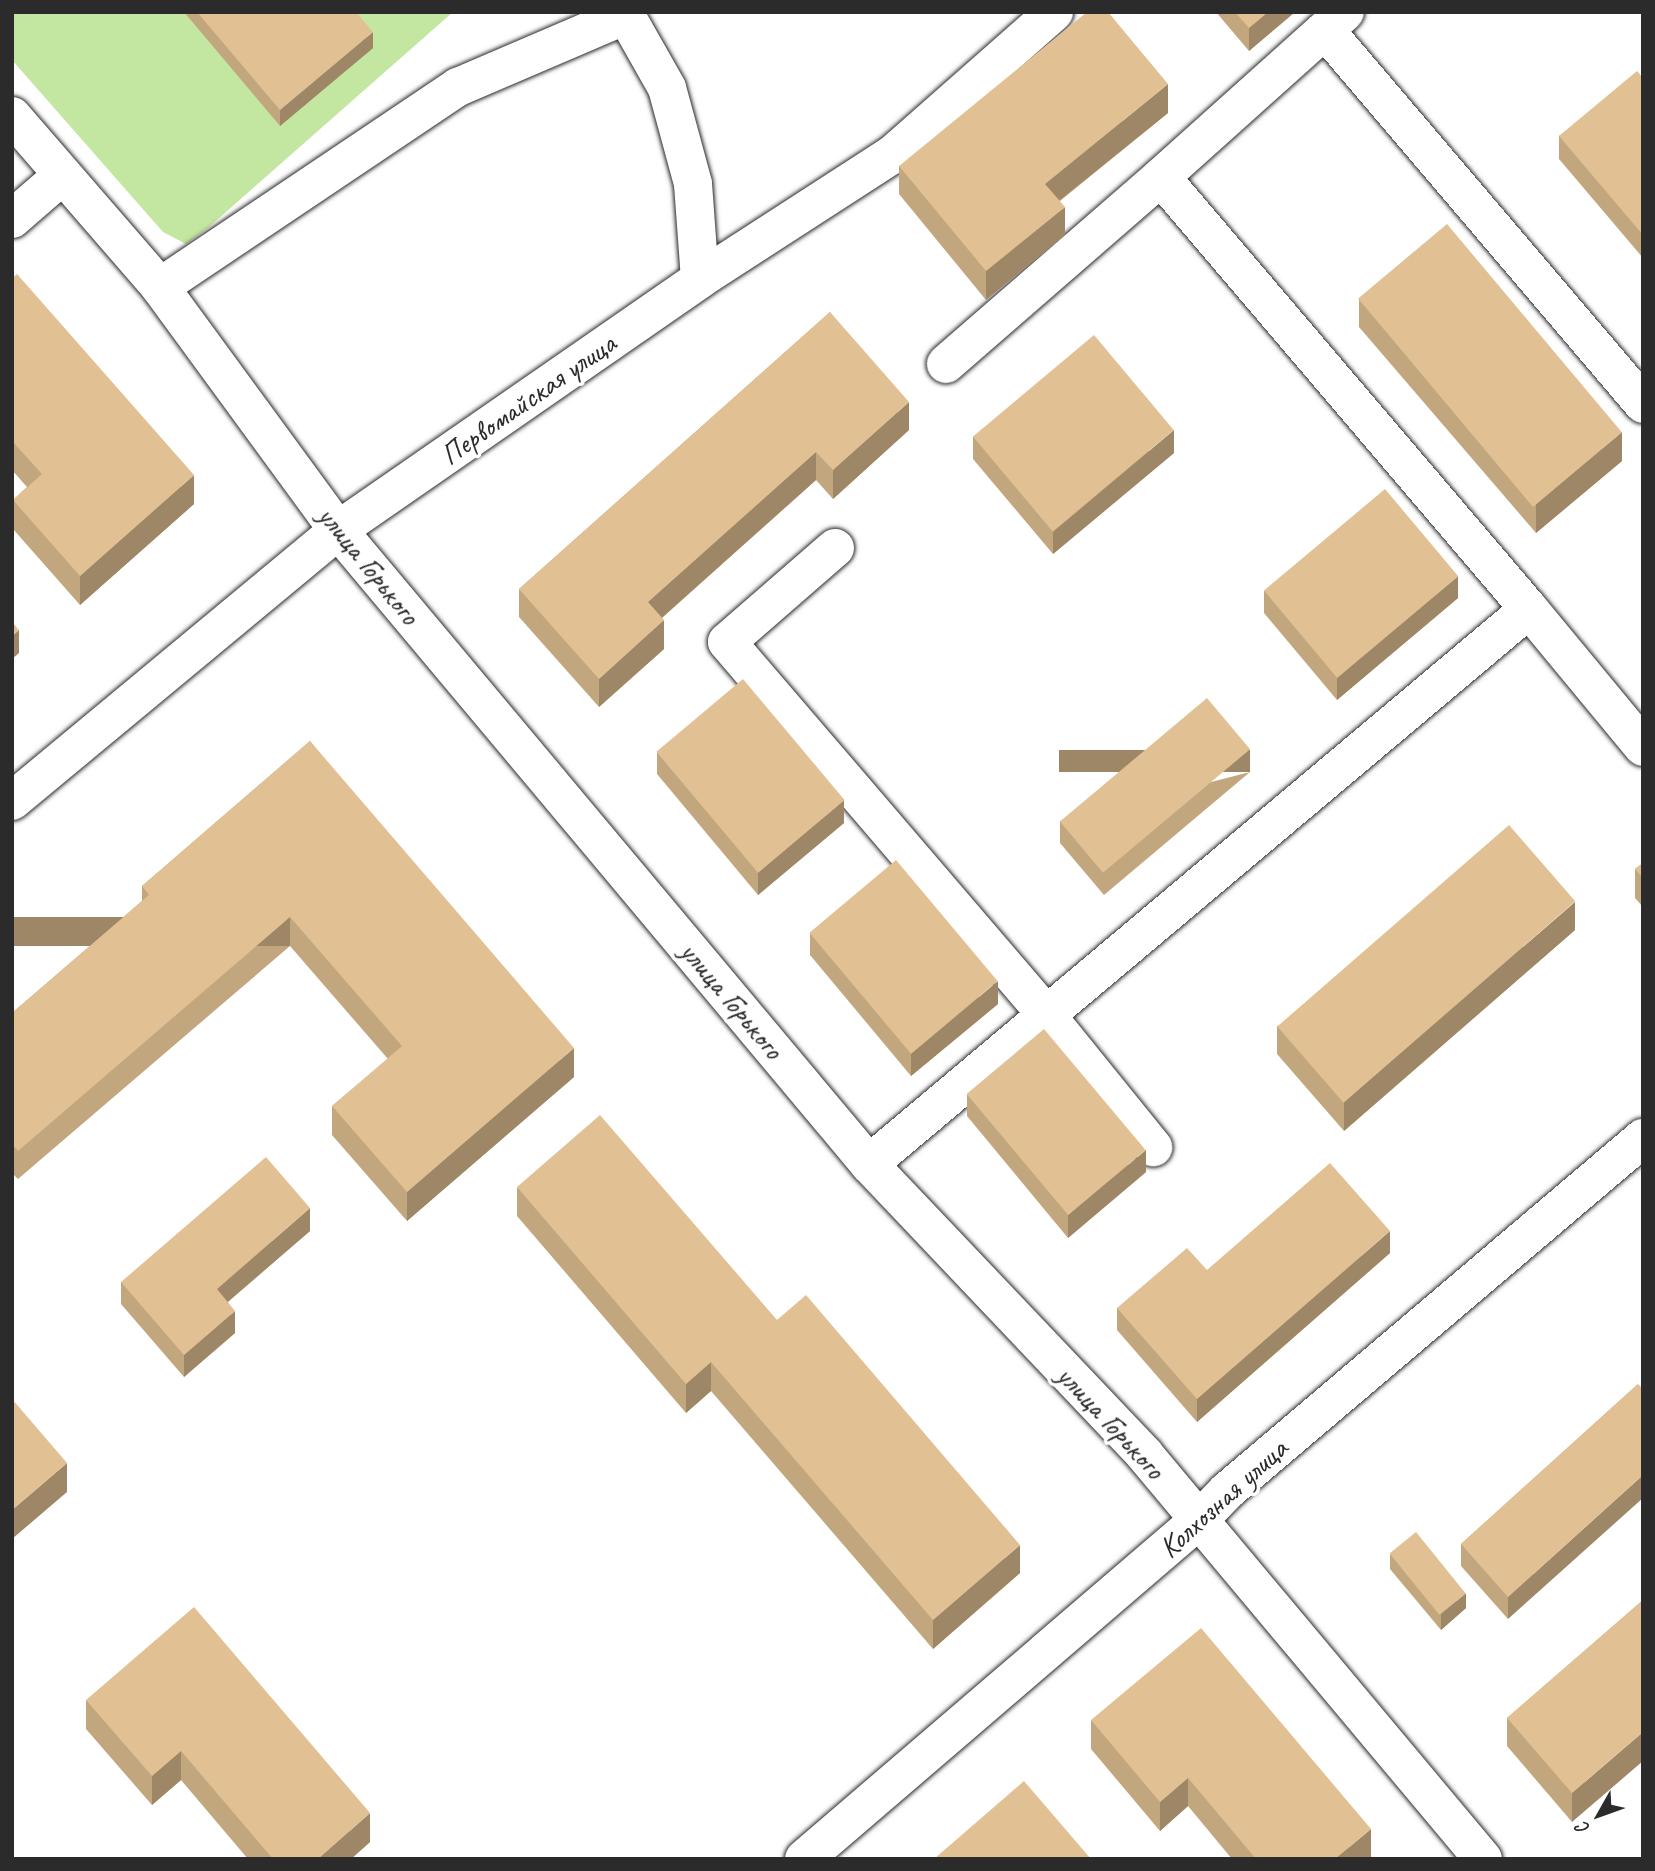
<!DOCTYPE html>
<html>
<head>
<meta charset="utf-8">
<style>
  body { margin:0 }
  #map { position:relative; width:1655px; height:1871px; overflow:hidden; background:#fff; font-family:Caveat,sans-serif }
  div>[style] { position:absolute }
  .green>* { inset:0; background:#c3e7a0 }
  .roads { filter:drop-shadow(0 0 2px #2b2b2b) drop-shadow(0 0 2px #2b2b2b) }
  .minor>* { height:38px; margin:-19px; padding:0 19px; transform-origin:19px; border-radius:19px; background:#fff }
  .wall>* { inset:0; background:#c2a67e }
  .shaded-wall>* { inset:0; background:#9e8767; transform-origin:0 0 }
  .building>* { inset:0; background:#e1c193; transform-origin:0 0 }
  span { translate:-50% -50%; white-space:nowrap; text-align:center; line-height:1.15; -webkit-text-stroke:7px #fff; paint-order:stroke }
  .street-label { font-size:30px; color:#2b2b2b }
  .frame { position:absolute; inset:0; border:14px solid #2b2b2b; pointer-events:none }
  .north { position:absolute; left:1564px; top:1780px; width:70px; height:70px; -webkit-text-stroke:5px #fff; paint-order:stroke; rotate:230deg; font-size:19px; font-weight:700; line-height:28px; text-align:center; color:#2b2b2b }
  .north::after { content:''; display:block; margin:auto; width:24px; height:32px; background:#2b2b2b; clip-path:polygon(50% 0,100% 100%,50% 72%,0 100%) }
</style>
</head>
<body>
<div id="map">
  <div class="green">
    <div style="clip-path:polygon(12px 12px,453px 12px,209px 227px,186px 244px,163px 232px,12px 60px)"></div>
  </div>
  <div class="roads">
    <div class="minor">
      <div style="left:624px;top:12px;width:87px;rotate:60.5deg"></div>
      <div style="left:667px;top:88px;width:99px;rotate:74.8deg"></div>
      <div style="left:693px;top:184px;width:95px;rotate:85.8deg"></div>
      <div style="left:1325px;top:30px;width:491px;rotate:49.6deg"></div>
      <div style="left:12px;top:116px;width:226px;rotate:49.1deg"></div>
      <div style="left:160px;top:287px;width:301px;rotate:53.8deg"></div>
      <div style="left:338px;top:530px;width:827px;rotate:50.05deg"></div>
      <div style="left:869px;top:1164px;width:400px;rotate:46.5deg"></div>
      <div style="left:1144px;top:1454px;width:528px;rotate:50.07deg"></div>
      <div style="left:1161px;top:177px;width:247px;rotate:-41.9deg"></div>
      <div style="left:12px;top:219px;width:67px;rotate:-40.8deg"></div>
      <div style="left:160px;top:287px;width:359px;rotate:-33.9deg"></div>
      <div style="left:458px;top:87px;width:183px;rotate:-23.2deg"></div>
      <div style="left:835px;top:548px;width:143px;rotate:139deg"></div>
      <div style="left:727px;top:642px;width:492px;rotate:49.4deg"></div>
      <div style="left:1047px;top:1016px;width:169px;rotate:51deg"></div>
      <div style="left:1529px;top:609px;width:179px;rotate:50.4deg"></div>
      <div style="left:12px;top:801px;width:424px;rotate:-39.7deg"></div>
      <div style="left:338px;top:530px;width:441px;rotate:-34.7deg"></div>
      <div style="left:700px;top:279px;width:229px;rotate:-32.9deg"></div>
      <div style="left:892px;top:155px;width:216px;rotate:-41.4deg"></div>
      <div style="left:869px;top:1164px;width:862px;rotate:-40.06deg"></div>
      <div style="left:1529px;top:609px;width:567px;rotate:-130.43deg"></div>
      <div style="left:1161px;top:177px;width:285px;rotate:139deg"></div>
      <div style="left:804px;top:1859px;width:521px;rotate:-40.64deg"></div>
      <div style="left:1199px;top:1520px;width:40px;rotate:-46deg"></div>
      <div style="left:1227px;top:1491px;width:546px;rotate:-40.32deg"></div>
    </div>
  </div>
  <div class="wall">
    <div style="clip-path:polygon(184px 12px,356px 12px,373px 48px,280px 126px)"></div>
    <div style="clip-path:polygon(1216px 12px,1295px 12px,1249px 51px)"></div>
    <div style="clip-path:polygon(1643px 78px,1643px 258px,1559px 159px,1559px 136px)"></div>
    <div style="clip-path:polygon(1168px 113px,1060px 201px,1065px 235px,986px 300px,899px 194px,899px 166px)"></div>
    <div style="clip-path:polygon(12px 278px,194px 504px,80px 605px,13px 529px,13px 500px,27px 487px,12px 470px)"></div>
    <div style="clip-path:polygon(1359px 299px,1622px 461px,1536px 533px,1359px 327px)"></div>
    <div style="clip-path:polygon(830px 312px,909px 430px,833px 499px,816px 480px,662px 618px,664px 649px,599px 707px,519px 617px,519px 589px)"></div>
    <div style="clip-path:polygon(973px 437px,1174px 453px,1053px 554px,973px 459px)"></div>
    <div style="clip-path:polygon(1264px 591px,1458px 598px,1337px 700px,1264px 613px)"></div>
    <div style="clip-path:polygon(310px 741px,574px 1077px,407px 1221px,332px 1135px,332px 1106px,388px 1059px,290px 946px,18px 1179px,12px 1173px,12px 1013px,142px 901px,142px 886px)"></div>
    <div style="clip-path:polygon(657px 752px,844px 823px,758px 895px,657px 774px)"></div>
    <div style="clip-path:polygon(1250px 772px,1104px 895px,1060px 843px,1060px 821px)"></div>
    <div style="clip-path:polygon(1643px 863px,1643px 907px,1635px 898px,1635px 869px)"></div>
    <div style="clip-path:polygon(1575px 930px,1344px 1131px,1277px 1054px,1277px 1026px)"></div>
    <div style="clip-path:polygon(810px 933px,998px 1004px,911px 1076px,810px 955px)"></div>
    <div style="clip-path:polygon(967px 1094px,1146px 1172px,1068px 1238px,967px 1116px)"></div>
    <div style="clip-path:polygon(517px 1187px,777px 1320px,1020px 1573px,933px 1649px,711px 1391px,686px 1413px,517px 1216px)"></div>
    <div style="clip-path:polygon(310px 1231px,228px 1302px,235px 1333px,184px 1377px,121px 1304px,121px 1282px)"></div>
    <div style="clip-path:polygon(1390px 1253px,1197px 1422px,1117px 1330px,1117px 1308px,1207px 1270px)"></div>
    <div style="clip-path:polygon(1638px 1384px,1508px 1619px,1461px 1566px,1461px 1544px)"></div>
    <div style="clip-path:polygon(1390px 1554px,1466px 1608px,1441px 1630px,1390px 1569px)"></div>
    <div style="clip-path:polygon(1643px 1600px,1572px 1822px,1507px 1746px,1507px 1718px)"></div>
    <div style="clip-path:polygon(86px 1700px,370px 1842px,351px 1859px,248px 1859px,181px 1780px,152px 1805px,86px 1729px)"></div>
    <div style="clip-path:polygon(1091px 1720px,1371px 1858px,1369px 1859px,1232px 1859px,1188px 1806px,1160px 1831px,1091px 1749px)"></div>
  </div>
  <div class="shaded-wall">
    <div style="clip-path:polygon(1268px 12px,1295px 12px,1249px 51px,1249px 28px)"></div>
    <div style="clip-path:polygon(373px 32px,373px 48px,280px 126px,280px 110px)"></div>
    <div style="clip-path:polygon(1168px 84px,1168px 113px,1045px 212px,1045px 184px)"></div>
    <div style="clip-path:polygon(1065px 207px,1065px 235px,986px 300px,986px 271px)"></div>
    <div style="clip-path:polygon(909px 402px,909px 430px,833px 499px,833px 470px)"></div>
    <div style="clip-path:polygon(1174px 430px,1174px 453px,1053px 554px,1053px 532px)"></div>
    <div style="clip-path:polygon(1622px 432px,1622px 461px,1536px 533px,1536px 504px)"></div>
    <div style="clip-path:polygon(816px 452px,816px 480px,648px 630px,648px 602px)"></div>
    <div style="clip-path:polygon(194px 475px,194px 504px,80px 605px,80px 576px)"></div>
    <div style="clip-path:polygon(1458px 576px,1458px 598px,1337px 700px,1337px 677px)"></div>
    <div style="clip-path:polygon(664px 620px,664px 649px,599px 707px,599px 679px)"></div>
    <div style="clip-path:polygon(19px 630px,19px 653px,12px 659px,12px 636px)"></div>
    <div style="left:1250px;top:750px;width:22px;height:191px;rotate:90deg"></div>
    <div style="clip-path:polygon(844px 800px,844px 823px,758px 895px,758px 873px)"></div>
    <div style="clip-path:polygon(1575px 902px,1575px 930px,1344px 1131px,1344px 1102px)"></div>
    <div style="left:290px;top:917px;width:29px;height:359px;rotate:90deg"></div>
    <div style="clip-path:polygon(998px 981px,998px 1004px,911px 1076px,911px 1054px)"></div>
    <div style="clip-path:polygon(574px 1048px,574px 1077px,407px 1221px,407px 1192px)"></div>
    <div style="clip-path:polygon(1146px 1150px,1146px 1172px,1068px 1238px,1068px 1215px)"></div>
    <div style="clip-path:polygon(310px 1208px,310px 1231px,217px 1311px,217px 1289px)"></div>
    <div style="clip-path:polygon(1390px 1231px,1390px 1253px,1197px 1422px,1197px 1399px)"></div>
    <div style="clip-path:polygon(235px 1311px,235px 1333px,184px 1377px,184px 1355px)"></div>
    <div style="clip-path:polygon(711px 1362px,711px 1391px,686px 1413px,686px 1384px)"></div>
    <div style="clip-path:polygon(67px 1463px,67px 1492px,12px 1539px,12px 1510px)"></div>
    <div style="clip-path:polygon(1643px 1475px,1643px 1498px,1508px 1619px,1508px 1597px)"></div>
    <div style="clip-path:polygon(1020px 1545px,1020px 1573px,933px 1649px,933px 1620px)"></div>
    <div style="clip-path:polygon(1466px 1593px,1466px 1608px,1441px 1630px,1441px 1614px)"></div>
    <div style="clip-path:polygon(1643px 1732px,1643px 1761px,1572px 1822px,1572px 1793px)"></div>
    <div style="clip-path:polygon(181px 1751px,181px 1780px,152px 1805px,152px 1776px)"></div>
    <div style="clip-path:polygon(1188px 1778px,1188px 1806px,1160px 1831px,1160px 1802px)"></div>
    <div style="clip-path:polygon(370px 1813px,370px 1842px,351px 1859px,318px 1859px)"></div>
    <div style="clip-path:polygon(1371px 1829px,1371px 1858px,1369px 1859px,1335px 1859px)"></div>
  </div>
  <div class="building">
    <div style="clip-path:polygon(197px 12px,356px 12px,373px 32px,280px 110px)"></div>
    <div style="clip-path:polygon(1087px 12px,1108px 12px,1168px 84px,1045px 184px,1065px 207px,986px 271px,899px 166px)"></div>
    <div style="clip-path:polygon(1235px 12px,1268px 12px,1249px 28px)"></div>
    <div style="clip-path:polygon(1637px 71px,1643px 78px,1643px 235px,1559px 136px)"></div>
    <div style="left:1447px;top:224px;width:272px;height:116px;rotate:50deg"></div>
    <div style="clip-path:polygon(17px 274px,194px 475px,80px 576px,13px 500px,42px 474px,12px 441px,12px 278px)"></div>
    <div style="clip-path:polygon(830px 312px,909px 402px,833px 470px,816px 452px,648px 602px,664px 620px,599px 679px,519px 589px)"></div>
    <div style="left:1094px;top:335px;width:124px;height:158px;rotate:50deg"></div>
    <div style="left:1385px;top:489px;width:114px;height:158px;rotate:50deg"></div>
    <div style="clip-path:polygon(12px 622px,19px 630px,12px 636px)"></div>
    <div style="left:743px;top:679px;width:158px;height:113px;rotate:50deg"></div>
    <div style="left:1207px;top:698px;width:67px;height:192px;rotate:50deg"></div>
    <div style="clip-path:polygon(310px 741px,574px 1048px,407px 1192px,332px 1106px,402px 1046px,290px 917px,18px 1151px,12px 1144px,12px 1013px,149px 895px,142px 886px)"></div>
    <div style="left:1509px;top:825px;width:101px;height:307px;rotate:49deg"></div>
    <div style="left:896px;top:860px;width:158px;height:113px;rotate:50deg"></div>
    <div style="clip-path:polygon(1643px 863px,1643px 878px,1635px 869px)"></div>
    <div style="left:1044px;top:1029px;width:158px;height:101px;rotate:50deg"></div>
    <div style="clip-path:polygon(600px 1115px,777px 1320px,806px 1295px,1020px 1545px,933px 1620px,711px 1362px,686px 1384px,517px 1187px)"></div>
    <div style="clip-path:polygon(266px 1157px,310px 1208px,217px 1289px,235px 1311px,184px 1355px,121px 1282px)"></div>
    <div style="clip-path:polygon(1330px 1163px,1390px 1231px,1197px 1399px,1117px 1308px,1187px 1248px,1207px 1270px)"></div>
    <div style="clip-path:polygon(1638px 1384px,1643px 1389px,1643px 1475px,1508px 1597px,1461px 1544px)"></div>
    <div style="clip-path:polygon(12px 1399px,67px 1463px,12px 1510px)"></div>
    <div style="left:1416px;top:1532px;width:79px;height:34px;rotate:51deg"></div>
    <div style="clip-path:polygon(1643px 1600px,1643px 1732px,1572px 1793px,1507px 1718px)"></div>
    <div style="clip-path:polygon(194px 1607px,370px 1813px,318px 1859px,273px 1859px,181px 1751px,152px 1776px,86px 1700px)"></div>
    <div style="clip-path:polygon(1201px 1628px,1371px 1829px,1335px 1859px,1256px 1859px,1188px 1778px,1160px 1802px,1091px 1720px)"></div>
    <div style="clip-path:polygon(1024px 1781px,1091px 1859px,934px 1859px)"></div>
  </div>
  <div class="street-label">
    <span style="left:528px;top:399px;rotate:-35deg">Первомайская улица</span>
    <span style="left:369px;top:565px;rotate:51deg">улица Горького</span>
    <span style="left:732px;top:1000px;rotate:50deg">улица Горького</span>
    <span style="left:1111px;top:1422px;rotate:47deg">улица Горького</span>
    <span style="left:1223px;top:1498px;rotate:-42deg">Колхозная улица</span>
  </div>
  <div class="frame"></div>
  <div class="north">С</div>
</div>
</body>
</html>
